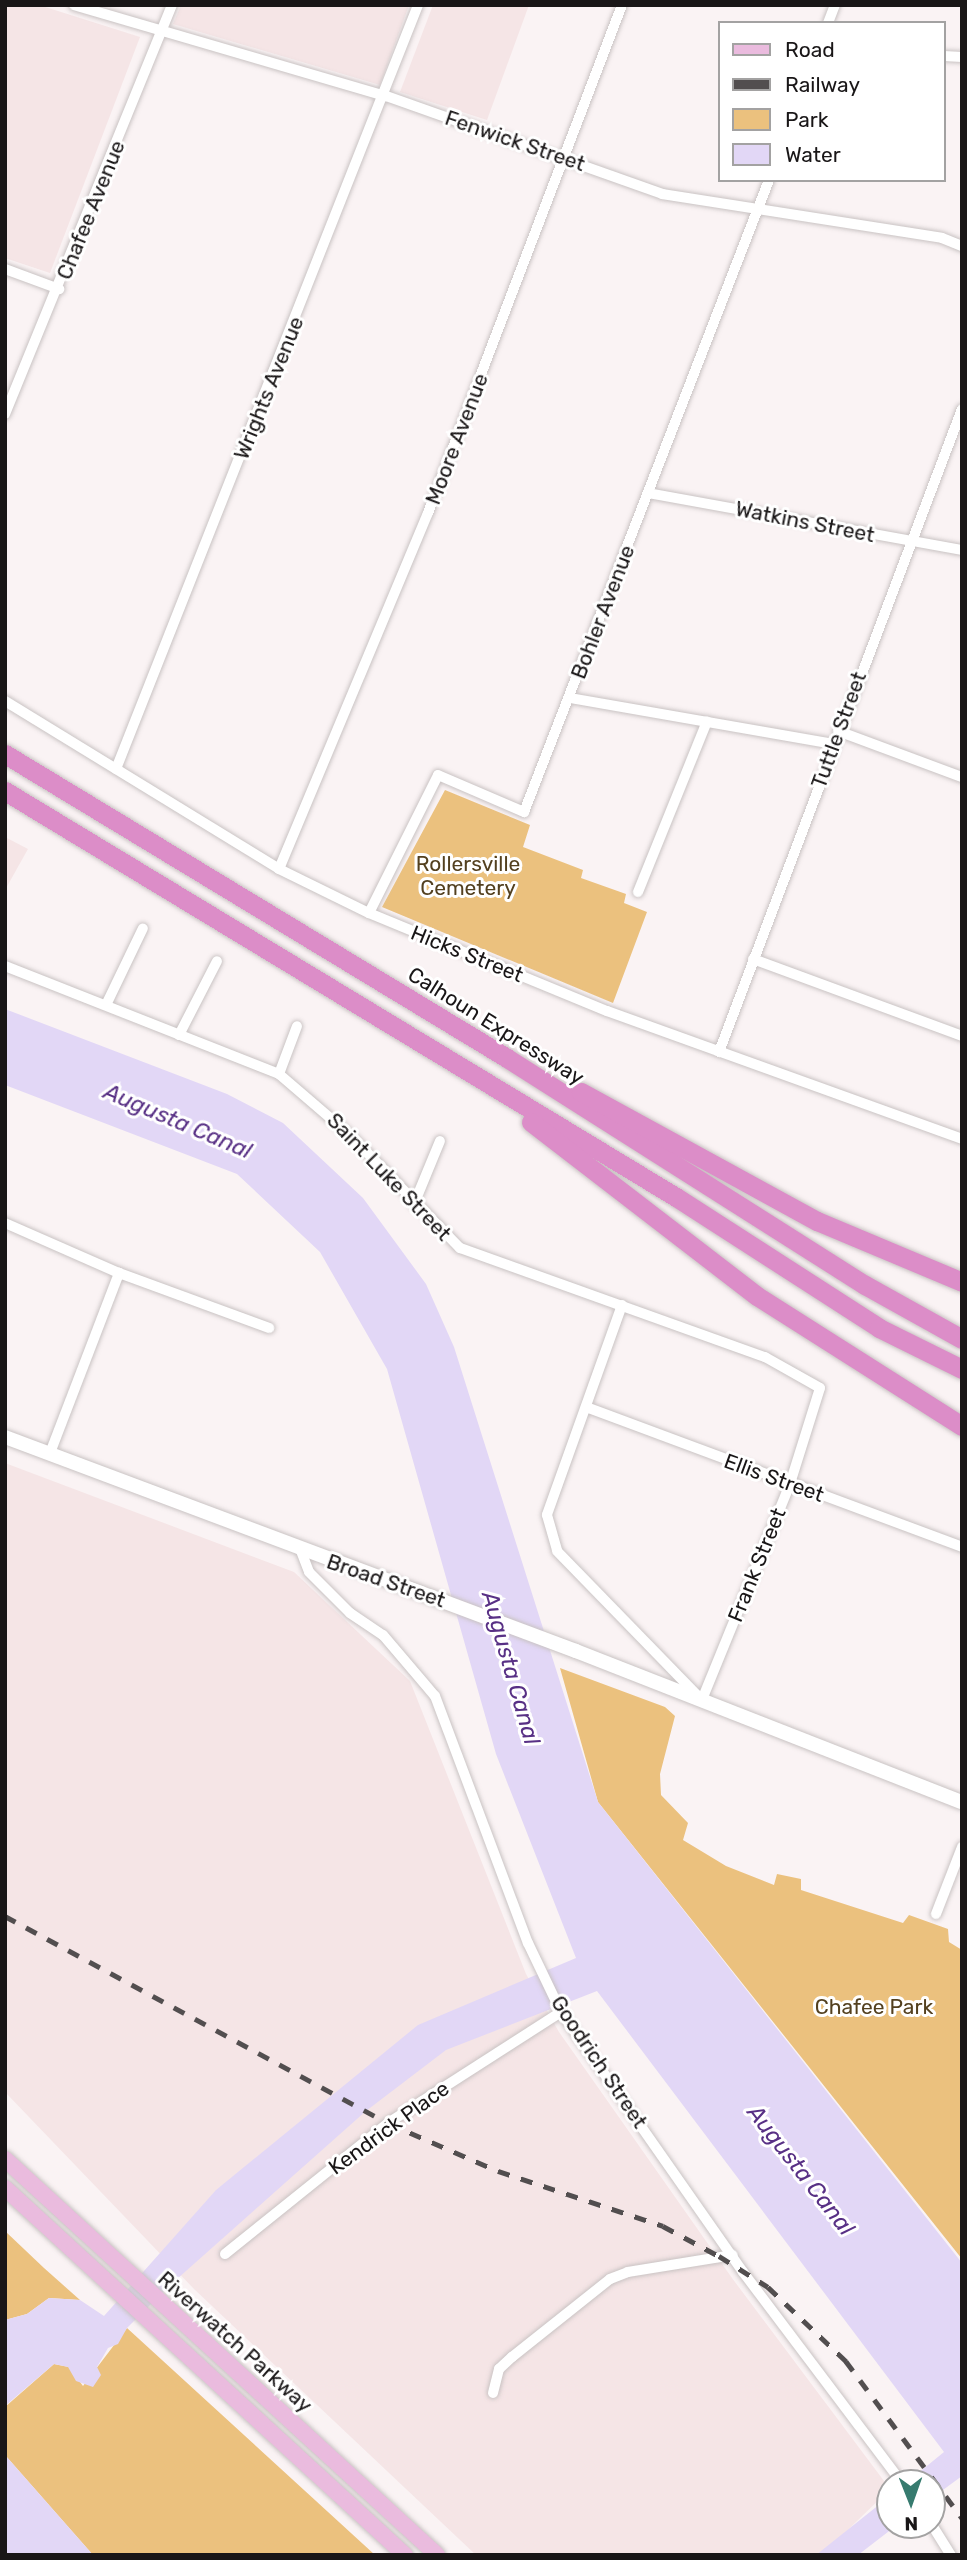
<!DOCTYPE html>
<html>
<head>
<meta charset="utf-8">
<style>
  body { margin:0 }
  #map { position:relative; width:967px; height:2560px; overflow:hidden; background:#faf3f4; font-family:Rubik,sans-serif }
  div>[style] { position:absolute }
  .built>* { inset:0; background:#f5e5e6 }
  .green>* { inset:0; background:#ebc17e }
  .water>* { inset:0; background:#e2d7f6 }
  .roads { filter:drop-shadow(0 0 2px #c9c3c3) drop-shadow(0 0 2px #c9c3c3) }
  .minor>* { height:10px; margin:-5px; padding:0 5px; transform-origin:5px; border-radius:5px; background:#fff }
  .secondary>* { height:14px; margin:-7px; padding:0 7px; transform-origin:7px; border-radius:7px; background:#fff }
  .primary>* { height:16px; margin:-8px; padding:0 8px; transform-origin:8px; border-radius:8px; background:#eabbde }
  .motorway>* { height:19px; margin:-9.5px; padding:0 9.5px; transform-origin:9.5px; border-radius:9.5px; background:#dc8dc8 }
  .rail>* { height:4.5px; margin-top:-2.25px; transform-origin:0; background:repeating-linear-gradient(90deg,#524e4f 0 12px,transparent 0 24px) }
  span { translate:-50% -50%; white-space:nowrap; text-align:center; line-height:1.15; -webkit-text-stroke:6px #fff; paint-order:stroke }
  .street-label { font-size:21px; color:#191617 }
  .park-label { font-size:21px; color:#53401f }
  .water-label { font-size:23px; color:#583085; font-style:italic }
  .frame { position:absolute; inset:0; border:7px solid #191617; pointer-events:none }
  .legend { position:absolute; left:718px; top:21px; width:228px; height:161px; box-sizing:border-box; background:#fff; border:2px solid #a3a2a2; margin:0; padding:9px 12px; list-style:none; font-size:21px; color:#191617 }
  .legend li { display:flex; align-items:center; gap:14px; height:35px }
  .legend b { width:35px; border:2px solid #a3a2a2 }
  .north { position:absolute; left:876px; top:2469px; width:70px; height:70px; box-sizing:border-box; background:#fff; border:2px solid #a3a2a2; border-radius:50%; rotate:179deg; font-size:19px; font-weight:700; line-height:28px; text-align:center; color:#191617 }
  .north::after { content:''; display:block; margin:auto; width:24px; height:32px; background:#377b6f; clip-path:polygon(50% 0,100% 100%,50% 72%,0 100%) }
</style>
</head>
<body>
<div id="map">
  <div class="built">
    <div style="clip-path:polygon(5px 5px,39px 5px,140px 37px,50px 273px,5px 258px)"></div>
    <div style="clip-path:polygon(181px 5px,409px 5px,380px 85px,173px 24px)"></div>
    <div style="clip-path:polygon(433px 5px,529px 5px,487px 120px,400px 92px)"></div>
    <div style="clip-path:polygon(5px 837px,28px 849px,5px 890px)"></div>
    <div style="clip-path:polygon(5px 1463px,294px 1572px,410px 1681px,526px 1974px,559px 2032px,732px 2278px,890px 2489px,822px 2555px,476px 2555px,194px 2289px,5px 2092px)"></div>
  </div>
  <div class="green">
    <div style="clip-path:polygon(445px 790px,530px 825px,523px 847px,583px 870px,581px 878px,626px 894px,624px 903px,647px 912px,613px 1003px,382px 907px)"></div>
    <div style="clip-path:polygon(560px 1668px,665px 1707px,675px 1716px,660px 1774px,661px 1795px,688px 1823px,683px 1840px,726px 1866px,774px 1885px,777px 1874px,801px 1879px,801px 1890px,903px 1923px,909px 1915px,948px 1929px,949px 1942px,962px 1950px,962px 2259px,598px 1802px)"></div>
    <div style="clip-path:polygon(5px 2231px,44px 2268px,80px 2300px,49px 2298px,27px 2314px,5px 2320px)"></div>
    <div style="clip-path:polygon(127px 2328px,375px 2555px,93px 2555px,5px 2455px,5px 2407px,54px 2364px,69px 2367px,83px 2386px)"></div>
  </div>
  <div class="water">
    <div style="clip-path:polygon(5px 1009px,227px 1094px,283px 1123px,363px 1198px,426px 1284px,454px 1347px,598px 1802px,962px 2263px,962px 2476px,932px 2498px,932px 2483px,906px 2483px,944px 2452px,597px 1991px,446px 2050px,366px 2111px,168px 2287px,127px 2328px,118px 2344px,108px 2348px,97px 2367px,101px 2375px,93px 2387px,76px 2381px,68px 2367px,54px 2364px,5px 2406px,5px 2320px,27px 2314px,49px 2298px,80px 2300px,104px 2316px,216px 2190px,418px 2025px,576px 1958px,496px 1754px,387px 1369px,320px 1252px,237px 1174px,5px 1085px)"></div>
    <div style="clip-path:polygon(5px 2455px,93px 2555px,5px 2555px)"></div>
    <div style="clip-path:polygon(890px 2496px,890px 2525px,897px 2525px,858px 2555px,816px 2555px)"></div>
  </div>
  <div class="roads">
    <div class="minor">
      <div style="left:74px;top:5px;width:325px;rotate:16.3deg"></div>
      <div style="left:386px;top:96px;width:293px;rotate:19.5deg"></div>
      <div style="left:662px;top:194px;width:283px;rotate:8.9deg"></div>
      <div style="left:942px;top:238px;width:22px;rotate:22deg"></div>
      <div style="left:828px;top:23px;width:19px;rotate:-69deg"></div>
      <div style="left:944px;top:56px;width:18px;rotate:3deg"></div>
      <div style="left:5px;top:269px;width:58px;rotate:20.3deg"></div>
      <div style="left:5px;top:414px;width:442px;rotate:-67.8deg"></div>
      <div style="left:648px;top:493px;width:319px;rotate:10.3deg"></div>
      <div style="left:570px;top:698px;width:267px;rotate:9.9deg"></div>
      <div style="left:5px;top:701px;width:321px;rotate:31.5deg"></div>
      <div style="left:279px;top:869px;width:100px;rotate:26.1deg"></div>
      <div style="left:369px;top:913px;width:257px;rotate:22.4deg"></div>
      <div style="left:607px;top:1011px;width:377px;rotate:19.8deg"></div>
      <div style="left:838px;top:731px;width:132px;rotate:20.4deg"></div>
      <div style="left:116px;top:769px;width:822px;rotate:-68.43deg"></div>
      <div style="left:279px;top:869px;width:386px;rotate:-67.3deg"></div>
      <div style="left:428px;top:513px;width:544px;rotate:-69.1deg"></div>
      <div style="left:638px;top:892px;width:184px;rotate:-68deg"></div>
      <div style="left:369px;top:913px;width:154px;rotate:-63.4deg"></div>
      <div style="left:438px;top:775px;width:94px;rotate:23.3deg"></div>
      <div style="left:524px;top:812px;width:678px;rotate:-68.81deg"></div>
      <div style="left:753px;top:959px;width:223px;rotate:20.2deg"></div>
      <div style="left:5px;top:966px;width:295px;rotate:21.5deg"></div>
      <div style="left:279px;top:1074px;width:94px;rotate:40.7deg"></div>
      <div style="left:350px;top:1135px;width:158px;rotate:45.8deg"></div>
      <div style="left:460px;top:1248px;width:324px;rotate:19.7deg"></div>
      <div style="left:765px;top:1357px;width:63px;rotate:29.4deg"></div>
      <div style="left:820px;top:1388px;width:101px;rotate:107.4deg"></div>
      <div style="left:790px;top:1484px;width:233px;rotate:112.2deg"></div>
      <div style="left:106px;top:1005px;width:85px;rotate:-64.3deg"></div>
      <div style="left:179px;top:1035px;width:83px;rotate:-62.8deg"></div>
      <div style="left:719px;top:1052px;width:687px;rotate:-69.3deg"></div>
      <div style="left:279px;top:1074px;width:51px;rotate:-69.4deg"></div>
      <div style="left:414px;top:1204px;width:68px;rotate:-67.6deg"></div>
      <div style="left:5px;top:1223px;width:124px;rotate:23.7deg"></div>
      <div style="left:119px;top:1273px;width:160px;rotate:20.1deg"></div>
      <div style="left:622px;top:1305px;width:223px;rotate:109.7deg"></div>
      <div style="left:547px;top:1515px;width:37px;rotate:74deg"></div>
      <div style="left:557px;top:1551px;width:208px;rotate:45.8deg"></div>
      <div style="left:586px;top:1407px;width:401px;rotate:20.4deg"></div>
      <div style="left:50px;top:1453px;width:193px;rotate:-69deg"></div>
      <div style="left:301px;top:1551px;width:22px;rotate:69deg"></div>
      <div style="left:309px;top:1572px;width:58px;rotate:45deg"></div>
      <div style="left:350px;top:1613px;width:40px;rotate:34deg"></div>
      <div style="left:383px;top:1635px;width:80px;rotate:49.6deg"></div>
      <div style="left:435px;top:1696px;width:264px;rotate:69.4deg"></div>
      <div style="left:528px;top:1943px;width:76px;rotate:64.4deg"></div>
      <div style="left:561px;top:2012px;width:317px;rotate:55deg"></div>
      <div style="left:743px;top:2272px;width:264px;rotate:53deg"></div>
      <div style="left:936px;top:1914px;width:72px;rotate:-68.8deg"></div>
      <div style="left:225px;top:2254px;width:209px;rotate:-38.8deg"></div>
      <div style="left:388px;top:2123px;width:206px;rotate:-32.7deg"></div>
      <div style="left:493px;top:2393px;width:25px;rotate:-76deg"></div>
      <div style="left:499px;top:2369px;width:18px;rotate:-43deg"></div>
      <div style="left:512px;top:2357px;width:125px;rotate:-38.5deg"></div>
      <div style="left:610px;top:2279px;width:19px;rotate:-21deg"></div>
      <div style="left:628px;top:2272px;width:106px;rotate:-9.2deg"></div>
      <div style="left:932px;top:2525px;width:36px;rotate:58deg"></div>
    </div>
    <div class="secondary">
      <div style="left:5px;top:1437px;width:610px;rotate:20.55deg"></div>
      <div style="left:576px;top:1651px;width:414px;rotate:21.4deg"></div>
    </div>
    <div class="primary">
      <div style="left:5px;top:2159px;width:586px;rotate:42.51deg"></div>
      <div style="left:5px;top:2188px;width:543px;rotate:42.54deg"></div>
    </div>
    <div class="motorway">
      <div style="left:5px;top:754px;width:587px;rotate:31.2deg"></div>
      <div style="left:507px;top:1058px;width:424px;rotate:32.4deg"></div>
      <div style="left:865px;top:1285px;width:111px;rotate:29.1deg"></div>
      <div style="left:5px;top:791px;width:784px;rotate:31.18deg"></div>
      <div style="left:676px;top:1197px;width:242px;rotate:32.8deg"></div>
      <div style="left:879px;top:1328px;width:93px;rotate:26.3deg"></div>
      <div style="left:581px;top:1092px;width:269px;rotate:28.7deg"></div>
      <div style="left:817px;top:1221px;width:157px;rotate:22.8deg"></div>
      <div style="left:531px;top:1122px;width:285px;rotate:37.6deg"></div>
      <div style="left:757px;top:1296px;width:243px;rotate:32.4deg"></div>
    </div>
  </div>
  <div class="rail">
    <div style="left:5px;top:1916px;width:435px;rotate:28.4deg"></div>
    <div style="left:388px;top:2123px;width:120px;rotate:23.6deg"></div>
    <div style="left:498px;top:2171px;width:174px;rotate:18.4deg"></div>
    <div style="left:663px;top:2226px;width:64px;rotate:28.2deg"></div>
    <div style="left:719px;top:2256px;width:58px;rotate:32.3deg"></div>
    <div style="left:768px;top:2287px;width:108px;rotate:43.5deg"></div>
    <div style="left:846px;top:2361px;width:195px;rotate:53.5deg"></div>
  </div>
  <div class="street-label">
    <span style="left:515px;top:141px;rotate:19deg">Fenwick Street</span>
    <span style="left:91px;top:210px;rotate:-68deg">Chafee Avenue</span>
    <span style="left:269px;top:388px;rotate:-68deg">Wrights Avenue</span>
    <span style="left:457px;top:439px;rotate:-69deg">Moore Avenue</span>
    <span style="left:805px;top:522px;rotate:11deg">Watkins Street</span>
    <span style="left:603px;top:612px;rotate:-69deg">Bohler Avenue</span>
    <span style="left:839px;top:730px;rotate:-70deg">Tuttle Street</span>
    <span style="left:467px;top:954px;rotate:22deg">Hicks Street</span>
    <span style="left:496px;top:1026px;rotate:32deg">Calhoun Expressway</span>
    <span style="left:389px;top:1177px;rotate:46deg">Saint Luke Street</span>
    <span style="left:774px;top:1478px;rotate:20deg">Ellis Street</span>
    <span style="left:757px;top:1565px;rotate:-68deg">Frank Street</span>
    <span style="left:386px;top:1581px;rotate:19deg">Broad Street</span>
    <span style="left:599px;top:2062px;rotate:56deg">Goodrich Street</span>
    <span style="left:389px;top:2128px;rotate:-36deg">Kendrick Place</span>
    <span style="left:235px;top:2342px;rotate:42deg">Riverwatch Parkway</span>
  </div>
  <div class="park-label">
    <span style="left:468px;top:876px">Rollersville<br>Cemetery</span>
    <span style="left:874px;top:2007px">Chafee Park</span>
  </div>
  <div class="water-label">
    <span style="left:178px;top:1121px;rotate:23deg">Augusta Canal</span>
    <span style="left:511px;top:1668px;rotate:74deg">Augusta Canal</span>
    <span style="left:801px;top:2170px;rotate:52deg">Augusta Canal</span>
  </div>
  <div class="frame"></div>
  <ul class="legend">
  <li><b style="height:9px;background:#eabbde"></b>Road</li>
  <li><b style="height:9px;background:#524e4f"></b>Railway</li>
  <li><b style="height:19px;background:#ebc17e"></b>Park</li>
  <li><b style="height:19px;background:#e2d7f6"></b>Water</li>
  </ul>
  <div class="north">N</div>
</div>
</body>
</html>
